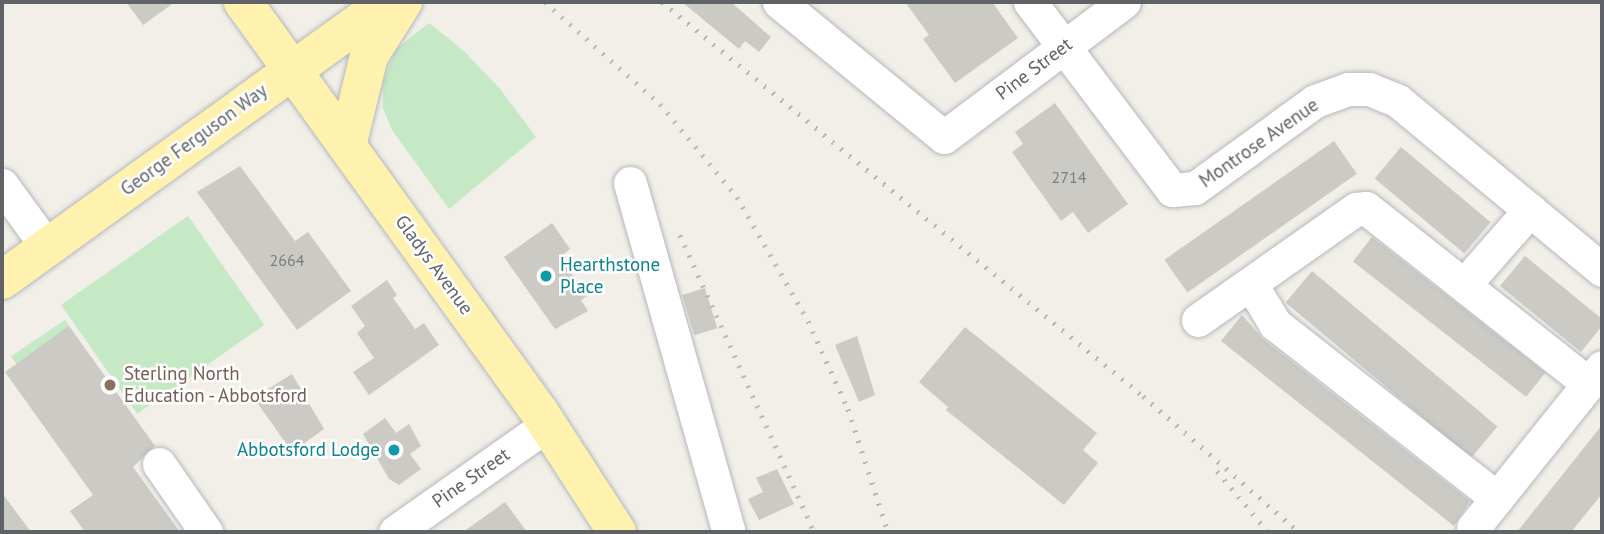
<!DOCTYPE html>
<html>
<head>
<meta charset="utf-8">
<style>
  body { margin:0 }
  #map { position:relative; width:1604px; height:534px; overflow:hidden; background:#f1efe8; font-family:"PT Sans",sans-serif }
  div>[style] { position:absolute }
  .green>* { inset:0; background:#c5e8c5; transform-origin:0 0 }
  .building>* { inset:0; background:#cccac5; transform-origin:0 0 }
  .roads { filter:drop-shadow(0 0 2px #b5b8bc) drop-shadow(0 0 2px #b5b8bc) }
  .minor>* { height:33px; margin:-16.5px; padding:0 16.5px; transform-origin:16.5px; border-radius:16.5px; background:#fff }
  .major>* { height:38px; margin:-19px; padding:0 19px; transform-origin:19px; border-radius:19px; background:#fff2af }
  .rail>* { height:5px; margin-top:-2.5px; transform-origin:0; background:repeating-linear-gradient(90deg,#b6b7b8 0 2px,transparent 0 11px) }
  .dots>* { width:19px; height:19px; translate:-50% -50%; box-sizing:border-box; border:4px solid #fff; border-radius:50% }
  span { translate:-50% -50%; white-space:nowrap; text-align:center; line-height:1.15; -webkit-text-stroke:5px #fff; paint-order:stroke }
  .number-label { font-size:16px; color:#7a7d7f }
  .number-label span { -webkit-text-stroke-width:0 }
  .street-label { font-size:19px; color:#5f6368 }
  .culture-label { font-size:19px; color:#0d838f }
  .left { translate:0 -50%; text-align:left }
  .right { translate:-100% -50%; text-align:right }
  .education-label { font-size:19px; color:#785e54 }
  .frame { position:absolute; inset:0; border:4px solid #5f6368; pointer-events:none }
</style>
</head>
<body>
<div id="map">
  <div class="green">
    <div style="clip-path:polygon(429px 23px,464px 51px,500px 89px,536px 137px,449px 209px,392px 130px,383px 108px,383px 83px,395px 50px)"></div>
    <div style="left:188px;top:216px;width:133px;height:155px;rotate:55deg"></div>
    <div style="left:65px;top:320px;width:34px;height:65px;rotate:56deg"></div>
  </div>
  <div class="building">
    <div style="clip-path:polygon(126px 2px,175px 2px,143px 25px)"></div>
    <div style="clip-path:polygon(682px 2px,731px 2px,771px 37px,759px 52px,745px 41px,739px 49px)"></div>
    <div style="clip-path:polygon(905px 2px,992px 2px,1018px 38px,955px 83px,923px 39px,929px 35px)"></div>
    <div style="clip-path:polygon(1055px 103px,1128px 204px,1088px 233px,1073px 212px,1061px 221px,1012px 152px,1023px 144px,1015px 132px)"></div>
    <div style="left:1334px;top:141px;width:40px;height:207px;rotate:55deg"></div>
    <div style="left:1401px;top:147px;width:117px;height:41px;rotate:40deg"></div>
    <div style="clip-path:polygon(240px 166px,295px 241px,308px 232px,351px 291px,297px 330px,197px 192px)"></div>
    <div style="clip-path:polygon(552px 223px,570px 249px,560px 257px,587px 296px,581px 300px,588px 311px,555px 329px,504px 257px)"></div>
    <div style="left:1372px;top:237px;width:220px;height:31px;rotate:38deg"></div>
    <div style="clip-path:polygon(1525px 256px,1602px 319px,1602px 326px,1581px 352px,1500px 286px)"></div>
    <div style="left:1312px;top:271px;width:242px;height:41px;rotate:40deg"></div>
    <div style="clip-path:polygon(387px 280px,397px 295px,393px 298px,415px 329px,424px 323px,439px 345px,369px 395px,353px 372px,374px 358px,357px 333px,365px 326px,351px 306px)"></div>
    <div style="left:705px;top:288px;width:42px;height:24px;rotate:73deg"></div>
    <div style="clip-path:polygon(1242px 315px,1263px 339px,1470px 501px,1454px 526px,1221px 341px)"></div>
    <div style="clip-path:polygon(69px 326px,155px 446px,133px 467px,180px 532px,85px 532px,70px 511px,93px 495px,5px 372px)"></div>
    <div style="clip-path:polygon(965px 327px,1097px 433px,1083px 450px,1098px 463px,1064px 505px,946px 410px,948px 407px,919px 382px)"></div>
    <div style="clip-path:polygon(857px 336px,875px 395px,859px 402px,835px 345px)"></div>
    <div style="clip-path:polygon(292px 374px,324px 429px,292px 452px,254px 398px)"></div>
    <div style="clip-path:polygon(385px 418px,396px 433px,409px 424px,421px 446px,410px 454px,421px 469px,399px 485px,389px 479px,363px 434px)"></div>
    <div style="clip-path:polygon(1602px 425px,1602px 494px,1571px 532px,1517px 532px)"></div>
    <div style="clip-path:polygon(777px 469px,794px 504px,759px 520px,748px 499px,763px 492px,756px 478px)"></div>
    <div style="clip-path:polygon(2px 493px,31px 532px,2px 532px)"></div>
    <div style="clip-path:polygon(505px 502px,527px 532px,463px 532px)"></div>
  </div>
  <div class="roads">
    <div class="minor">
      <div style="left:779px;top:2px;width:213px;rotate:39.3deg"></div>
      <div style="left:944px;top:137px;width:225px;rotate:-36.9deg"></div>
      <div style="left:1030px;top:2px;width:236px;rotate:52.9deg"></div>
      <div style="left:1172px;top:190px;width:23px;rotate:-5deg"></div>
      <div style="left:1195px;top:188px;width:148px;rotate:-35.9deg"></div>
      <div style="left:1315px;top:101px;width:35px;rotate:-20deg"></div>
      <div style="left:1348px;top:89px;width:21px"></div>
      <div style="left:1369px;top:89px;width:31px;rotate:22deg"></div>
      <div style="left:1398px;top:101px;width:265px;rotate:39.6deg"></div>
      <div style="left:630px;top:183px;width:363px;rotate:74.2deg"></div>
      <div style="left:2px;top:185px;width:77px;rotate:54deg"></div>
      <div style="left:1251px;top:284px;width:47px;rotate:59deg"></div>
      <div style="left:1275px;top:324px;width:282px;rotate:38.1deg"></div>
      <div style="left:1464px;top:285px;width:100px;rotate:-48.7deg"></div>
      <div style="left:1198px;top:320px;width:193px;rotate:-35.1deg"></div>
      <div style="left:1356px;top:209px;width:10px;rotate:-6deg"></div>
      <div style="left:1366px;top:208px;width:284px;rotate:38.3deg"></div>
      <div style="left:159px;top:464px;width:83px;rotate:55.3deg"></div>
      <div style="left:1473px;top:528px;width:206px;rotate:-51.3deg"></div>
      <div style="left:395px;top:532px;width:187px;rotate:-35.2deg"></div>
    </div>
    <div class="major">
      <div style="left:243px;top:2px;width:507px;rotate:54.15deg"></div>
      <div style="left:540px;top:413px;width:142px;rotate:57.1deg"></div>
      <div style="left:347px;top:146px;width:93px;rotate:-76.3deg"></div>
      <div style="left:369px;top:56px;width:64px;rotate:-57.8deg"></div>
      <div style="left:2px;top:280px;width:475px;rotate:-35.8deg"></div>
    </div>
  </div>
  <div class="rail">
    <div style="left:545px;top:2px;width:154px;rotate:41.6deg"></div>
    <div style="left:660px;top:104px;width:121px;rotate:50.4deg"></div>
    <div style="left:737px;top:197px;width:143px;rotate:60.2deg"></div>
    <div style="left:808px;top:321px;width:97px;rotate:65.6deg"></div>
    <div style="left:848px;top:409px;width:129px;rotate:72deg"></div>
    <div style="left:662px;top:2px;width:622px;rotate:39.32deg"></div>
    <div style="left:1143px;top:396px;width:207px;rotate:41.1deg"></div>
    <div style="left:680px;top:235px;width:326px;rotate:65.7deg"></div>
    <div style="left:1217px;top:471px;width:80px;rotate:50.1deg"></div>
  </div>
  <div class="dots">
    <div style="left:546px;top:276px;background:#0f9aa8"></div>
    <div style="left:110px;top:385px;background:#8d6e63"></div>
    <div style="left:394px;top:450px;background:#0f9aa8"></div>
  </div>
  <div class="number-label">
    <span style="left:1069px;top:177px">2714</span>
    <span style="left:287px;top:260px">2664</span>
  </div>
  <div class="street-label">
    <span style="left:1034px;top:69px;rotate:-37deg">Pine Street</span>
    <span style="left:194px;top:140px;rotate:-36deg">George Ferguson Way</span>
    <span style="left:1259px;top:143px;rotate:-35deg">Montrose Avenue</span>
    <span style="left:434px;top:265px;rotate:54deg">Gladys Avenue</span>
    <span style="left:471px;top:478px;rotate:-35deg">Pine Street</span>
  </div>
  <div class="culture-label">
    <span class="left" style="left:560px;top:276px">Hearthstone<br>Place</span>
    <span class="right" style="left:380px;top:450px">Abbotsford Lodge</span>
  </div>
  <div class="education-label">
    <span class="left" style="left:124px;top:385px">Sterling North<br>Education - Abbotsford</span>
  </div>
  <div class="frame"></div>
</div>
</body>
</html>
